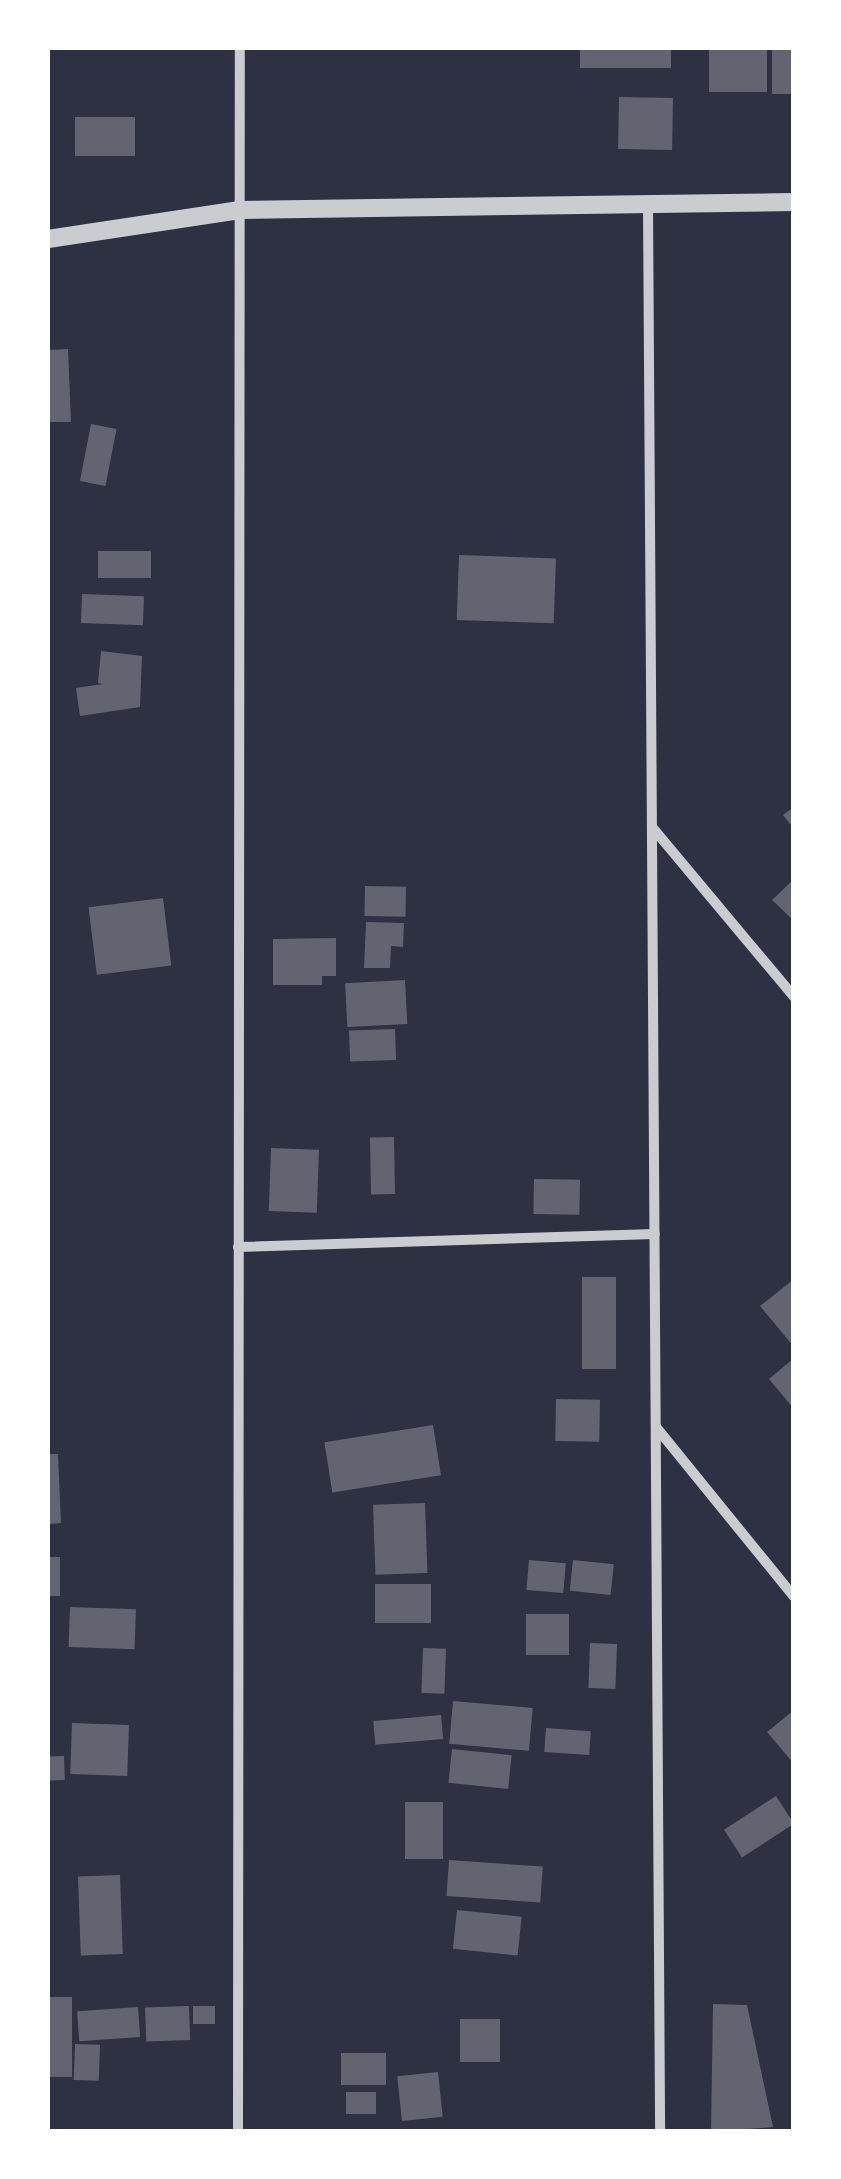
<!DOCTYPE html>
<html>
<head>
<meta charset="utf-8">
<style>
  body { margin:0 }
  #map { position:relative; width:841px; height:2179px; overflow:hidden; background:#2d3142; font-family:"Crimson Pro",serif }
  div>[style] { position:absolute }
  .building>* { inset:0; background:#626471; transform-origin:0 0 }
  .minor>* { height:10px; margin:-5px; padding:0 5px; transform-origin:5px; border-radius:5px; background:#caccd0 }
  .tertiary>* { height:18px; margin:-9px; padding:0 9px; transform-origin:9px; border-radius:9px; background:#caccd0 }
  span { translate:-50% -50%; white-space:nowrap; text-align:center; line-height:1.15; -webkit-text-stroke:8px #fff; paint-order:stroke }
  .frame { position:absolute; inset:0; border:50px solid #fff; pointer-events:none }
</style>
</head>
<body>
<div id="map">
  <div class="building">
    <div style="left:580px;top:48px;width:91px;height:20px"></div>
    <div style="left:709px;top:48px;width:58px;height:44px"></div>
    <div style="left:772px;top:48px;width:22px;height:46px"></div>
    <div style="left:619px;top:97px;width:54px;height:52px;rotate:1deg"></div>
    <div style="left:75px;top:117px;width:60px;height:39px"></div>
    <div style="clip-path:polygon(68px 349px,71px 422px,48px 422px,48px 350px)"></div>
    <div style="left:91px;top:424px;width:26px;height:58px;rotate:11deg"></div>
    <div style="left:98px;top:551px;width:53px;height:27px"></div>
    <div style="left:459px;top:555px;width:97px;height:65px;rotate:2deg"></div>
    <div style="left:82px;top:594px;width:62px;height:29px;rotate:2deg"></div>
    <div style="clip-path:polygon(101px 651px,142px 656px,140px 707px,80px 716px,76px 688px,103px 684px,98px 683px)"></div>
    <div style="clip-path:polygon(794px 807px,794px 829px,783px 815px)"></div>
    <div style="clip-path:polygon(794px 879px,794px 921px,772px 900px)"></div>
    <div style="left:365px;top:886px;width:41px;height:30px;rotate:1deg"></div>
    <div style="left:163px;top:898px;width:68px;height:75px;rotate:83deg"></div>
    <div style="clip-path:polygon(366px 922px,404px 923px,403px 947px,391px 946px,390px 968px,364px 968px)"></div>
    <div style="clip-path:polygon(336px 938px,336px 976px,322px 976px,322px 985px,273px 985px,273px 939px)"></div>
    <div style="left:405px;top:980px;width:44px;height:60px;rotate:87deg"></div>
    <div style="left:395px;top:1029px;width:31px;height:46px;rotate:88deg"></div>
    <div style="left:394px;top:1137px;width:57px;height:24px;rotate:89deg"></div>
    <div style="left:271px;top:1148px;width:48px;height:63px;rotate:2deg"></div>
    <div style="left:534px;top:1179px;width:46px;height:35px;rotate:1deg"></div>
    <div style="left:582px;top:1277px;width:34px;height:92px"></div>
    <div style="clip-path:polygon(794px 1279px,794px 1347px,760px 1306px)"></div>
    <div style="clip-path:polygon(794px 1358px,794px 1409px,769px 1379px)"></div>
    <div style="left:556px;top:1399px;width:44px;height:42px;rotate:1deg"></div>
    <div style="left:433px;top:1425px;width:51px;height:110px;rotate:81deg"></div>
    <div style="clip-path:polygon(48px 1454px,58px 1454px,61px 1523px,48px 1524px)"></div>
    <div style="left:425px;top:1503px;width:70px;height:52px;rotate:88deg"></div>
    <div style="left:48px;top:1557px;width:12px;height:39px"></div>
    <div style="left:529px;top:1560px;width:37px;height:30px;rotate:5deg"></div>
    <div style="left:573px;top:1560px;width:41px;height:31px;rotate:6deg"></div>
    <div style="left:431px;top:1584px;width:39px;height:56px;rotate:90deg"></div>
    <div style="left:70px;top:1607px;width:66px;height:40px;rotate:2deg"></div>
    <div style="left:526px;top:1614px;width:43px;height:41px"></div>
    <div style="left:590px;top:1643px;width:27px;height:45px;rotate:2deg"></div>
    <div style="left:423px;top:1648px;width:23px;height:45px;rotate:2deg"></div>
    <div style="left:453px;top:1701px;width:80px;height:43px;rotate:5deg"></div>
    <div style="clip-path:polygon(794px 1710px,794px 1764px,767px 1732px)"></div>
    <div style="left:441px;top:1715px;width:24px;height:68px;rotate:85deg"></div>
    <div style="left:72px;top:1723px;width:57px;height:51px;rotate:2deg"></div>
    <div style="left:546px;top:1728px;width:45px;height:24px;rotate:4deg"></div>
    <div style="left:452px;top:1749px;width:60px;height:34px;rotate:6deg"></div>
    <div style="left:64px;top:1756px;width:24px;height:16px;rotate:88deg"></div>
    <div style="left:776px;top:1796px;width:33px;height:62px;rotate:57deg"></div>
    <div style="left:405px;top:1802px;width:38px;height:57px"></div>
    <div style="left:449px;top:1860px;width:94px;height:36px;rotate:4deg"></div>
    <div style="left:120px;top:1875px;width:79px;height:42px;rotate:88deg"></div>
    <div style="left:457px;top:1910px;width:65px;height:39px;rotate:6deg"></div>
    <div style="left:48px;top:1997px;width:24px;height:80px"></div>
    <div style="clip-path:polygon(713px 2004px,747px 2005px,773px 2127px,711px 2132px)"></div>
    <div style="left:189px;top:2006px;width:34px;height:44px;rotate:88deg"></div>
    <div style="left:193px;top:2006px;width:22px;height:18px"></div>
    <div style="left:138px;top:2007px;width:30px;height:61px;rotate:86deg"></div>
    <div style="left:460px;top:2019px;width:40px;height:43px"></div>
    <div style="left:75px;top:2044px;width:25px;height:36px;rotate:2deg"></div>
    <div style="left:386px;top:2053px;width:32px;height:45px;rotate:90deg"></div>
    <div style="left:438px;top:2072px;width:45px;height:41px;rotate:84deg"></div>
    <div style="left:346px;top:2092px;width:30px;height:22px"></div>
  </div>
  <div class="minor">
    <div style="left:648px;top:204px;width:1928px;rotate:89.64deg"></div>
    <div style="left:652px;top:827px;width:222px;rotate:50.1deg"></div>
    <div style="left:238px;top:1247px;width:417px;rotate:-1.8deg"></div>
    <div style="left:656px;top:1427px;width:219px;rotate:50.9deg"></div>
    <div style="left:238px;top:2132px;width:2084px;rotate:-89.95deg"></div>
  </div>
  <div class="tertiary">
    <div style="left:48px;top:239px;width:194px;rotate:-8.6deg"></div>
    <div style="left:240px;top:210px;width:554px;rotate:-0.83deg"></div>
  </div>
  <div class="frame"></div>
</div>
</body>
</html>
